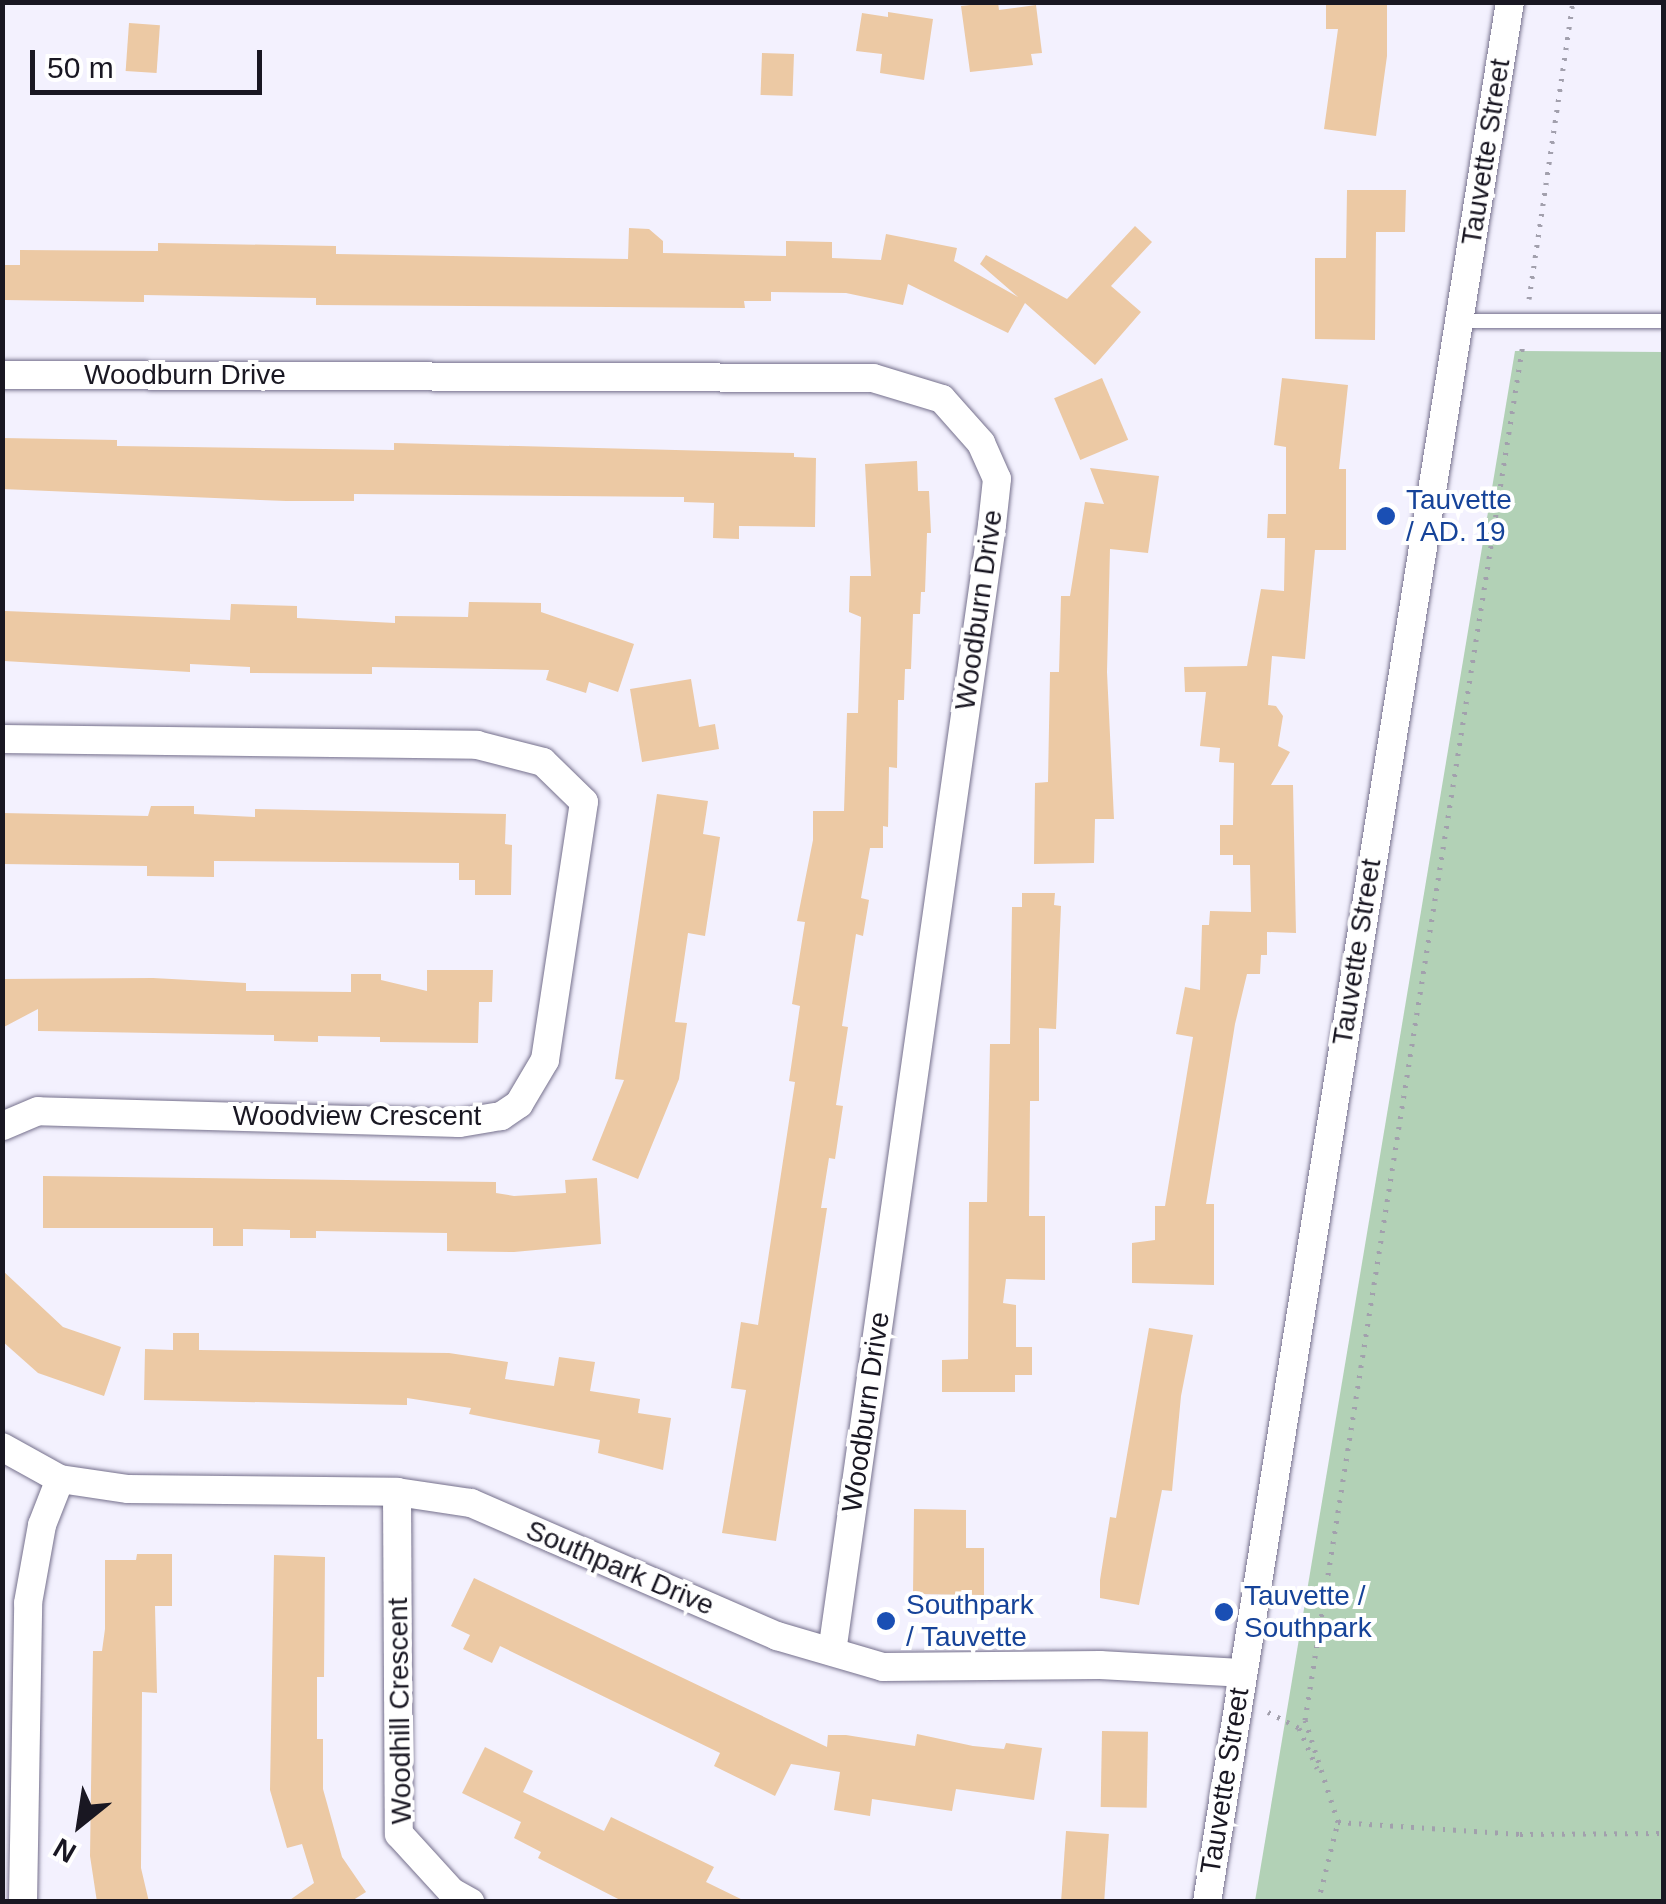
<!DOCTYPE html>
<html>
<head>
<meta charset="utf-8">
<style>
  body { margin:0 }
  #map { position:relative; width:1666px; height:1904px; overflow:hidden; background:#f3f1fe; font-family:Arial,sans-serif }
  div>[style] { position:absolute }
  .green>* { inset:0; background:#b2d1b6 }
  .building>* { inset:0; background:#ecc9a4; transform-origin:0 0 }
  .path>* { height:5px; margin-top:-2.5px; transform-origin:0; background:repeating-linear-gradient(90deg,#a2a0ad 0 2.5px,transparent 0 10.5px) }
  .roads { filter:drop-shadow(0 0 2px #75708c) drop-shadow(0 0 2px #75708c) }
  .service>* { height:14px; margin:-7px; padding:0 7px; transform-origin:7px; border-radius:7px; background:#fff }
  .minor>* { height:28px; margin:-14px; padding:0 14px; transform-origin:14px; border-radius:14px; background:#fff }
  .dots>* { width:28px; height:28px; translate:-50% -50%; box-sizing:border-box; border:5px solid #fff; border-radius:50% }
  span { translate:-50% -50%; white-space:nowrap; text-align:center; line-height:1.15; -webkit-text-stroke:8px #fff; paint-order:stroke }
  .street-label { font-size:28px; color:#191722 }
  .transit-label { font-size:28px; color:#164399 }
  .left { translate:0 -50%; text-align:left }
  .frame { position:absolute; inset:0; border:5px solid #191722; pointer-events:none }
  .north { position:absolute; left:30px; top:1774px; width:100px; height:100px; -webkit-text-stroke:8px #fff; paint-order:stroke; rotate:210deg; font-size:28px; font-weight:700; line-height:40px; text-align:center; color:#191722 }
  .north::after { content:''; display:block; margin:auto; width:35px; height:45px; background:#191722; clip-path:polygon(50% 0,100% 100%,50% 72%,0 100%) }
  .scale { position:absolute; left:30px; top:50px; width:232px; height:45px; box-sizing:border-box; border:5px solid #191722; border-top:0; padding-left:12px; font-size:30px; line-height:35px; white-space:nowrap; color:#191722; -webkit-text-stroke:8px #fff; paint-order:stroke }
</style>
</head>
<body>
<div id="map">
  <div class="green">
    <div style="clip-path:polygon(1515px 351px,1663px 352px,1663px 1901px,1255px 1901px)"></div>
  </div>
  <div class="building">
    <div style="clip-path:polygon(998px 2px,999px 10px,1036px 5px,1042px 53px,1031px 54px,1033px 65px,970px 72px,961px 6px)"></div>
    <div style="clip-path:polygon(1326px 2px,1387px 2px,1387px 56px,1376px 136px,1324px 129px,1338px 29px,1326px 29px)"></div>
    <div style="clip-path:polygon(888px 12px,933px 19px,924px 80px,880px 73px,882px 54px,856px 51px,862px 13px,888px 17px)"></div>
    <div style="left:129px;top:23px;width:31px;height:48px;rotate:4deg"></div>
    <div style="left:762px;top:53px;width:32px;height:42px;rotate:2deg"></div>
    <div style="clip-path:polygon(1347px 190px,1406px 190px,1405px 232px,1376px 232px,1375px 340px,1315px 339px,1315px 258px,1346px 258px)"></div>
    <div style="clip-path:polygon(1135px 226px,1152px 242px,1111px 286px,1141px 312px,1095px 365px,1025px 303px,1008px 333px,908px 284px,903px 305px,846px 293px,771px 292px,771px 301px,744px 301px,745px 308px,316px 305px,316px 298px,144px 295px,144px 302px,4px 300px,4px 265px,20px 265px,20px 250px,158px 251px,158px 243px,336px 246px,336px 254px,628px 259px,629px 228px,649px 229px,663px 241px,663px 253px,786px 256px,786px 241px,832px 242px,832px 258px,881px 260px,886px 234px,957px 248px,954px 261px,1018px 297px,980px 264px,986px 255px,1067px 299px)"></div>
    <div style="left:1102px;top:378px;width:67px;height:52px;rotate:67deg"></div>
    <div style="clip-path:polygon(1282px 378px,1348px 385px,1339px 469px,1346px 469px,1346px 550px,1315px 550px,1305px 659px,1272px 656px,1268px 705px,1276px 706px,1283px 716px,1278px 746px,1290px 752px,1271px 785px,1293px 785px,1296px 933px,1267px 932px,1267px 955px,1261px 955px,1260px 974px,1247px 974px,1235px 1024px,1206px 1204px,1214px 1204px,1214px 1285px,1132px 1283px,1132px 1243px,1155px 1240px,1155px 1206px,1165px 1206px,1193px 1037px,1176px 1034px,1185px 987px,1200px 990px,1202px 925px,1209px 925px,1210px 911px,1251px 912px,1250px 865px,1233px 865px,1233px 855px,1220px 855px,1220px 825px,1233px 825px,1234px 763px,1219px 762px,1220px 748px,1200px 746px,1206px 692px,1185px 692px,1184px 667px,1247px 666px,1261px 589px,1284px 591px,1285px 538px,1267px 538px,1268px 514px,1286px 514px,1286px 447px,1274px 445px)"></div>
    <div style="clip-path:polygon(2px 438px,117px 440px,117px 446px,394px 450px,394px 443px,794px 453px,794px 457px,816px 458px,815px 527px,739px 526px,739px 539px,713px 538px,714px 503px,684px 502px,684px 497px,354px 494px,354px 501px,286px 501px,2px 489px)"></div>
    <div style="clip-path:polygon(917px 461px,918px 491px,929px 491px,931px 533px,927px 533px,925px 592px,921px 592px,920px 614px,913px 614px,911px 669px,905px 669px,904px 700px,898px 700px,897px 768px,889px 767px,888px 827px,883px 826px,883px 848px,870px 848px,861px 898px,869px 900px,863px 936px,856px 934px,842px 1026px,848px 1027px,836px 1105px,843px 1106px,835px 1159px,829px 1158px,821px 1208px,827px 1208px,776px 1541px,722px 1533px,746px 1390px,731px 1388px,741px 1322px,758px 1325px,795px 1082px,789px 1081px,800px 1006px,792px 1004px,805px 922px,797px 921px,813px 840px,813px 811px,844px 811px,847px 713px,858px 713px,861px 617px,849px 612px,850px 576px,871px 576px,865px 464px)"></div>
    <div style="clip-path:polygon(1090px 468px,1159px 476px,1148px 553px,1110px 549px,1107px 672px,1114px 819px,1095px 819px,1094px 863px,1034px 864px,1035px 783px,1048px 782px,1050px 672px,1059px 672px,1061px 596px,1070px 596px,1085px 502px,1104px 504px)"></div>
    <div style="clip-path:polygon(469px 602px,541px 603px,541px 612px,634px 644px,618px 692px,589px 682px,586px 693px,546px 680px,549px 670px,372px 667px,372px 674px,250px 673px,250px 667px,190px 664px,190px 672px,4px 661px,5px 611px,230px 620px,231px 604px,297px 606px,297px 618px,395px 623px,395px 616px,468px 617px)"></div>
    <div style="clip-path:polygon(691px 679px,699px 727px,715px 724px,719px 749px,642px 762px,630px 689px)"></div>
    <div style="clip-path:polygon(657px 794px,708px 801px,703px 834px,720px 837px,705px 936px,688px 933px,675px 1022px,687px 1023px,679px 1079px,638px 1179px,592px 1160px,624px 1080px,615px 1079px)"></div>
    <div style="clip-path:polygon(151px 806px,194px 806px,194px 814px,255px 817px,255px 809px,506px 814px,505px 844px,512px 845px,511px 895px,475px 895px,475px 880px,459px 880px,459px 863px,214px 861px,214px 877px,147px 876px,147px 866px,2px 864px,2px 813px,148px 816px)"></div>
    <div style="clip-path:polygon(1022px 893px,1055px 893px,1054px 905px,1061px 906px,1056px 1029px,1039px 1028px,1039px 1101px,1030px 1101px,1029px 1216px,1045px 1216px,1045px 1280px,1006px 1279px,1003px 1303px,1016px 1305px,1016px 1347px,1032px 1347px,1032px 1375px,1015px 1375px,1015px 1392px,942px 1392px,942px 1360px,968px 1359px,969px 1202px,987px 1202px,990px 1044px,1010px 1044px,1012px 907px,1022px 907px)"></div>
    <div style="clip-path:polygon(427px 970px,493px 970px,492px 1002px,479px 1002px,478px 1043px,380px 1042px,380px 1037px,318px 1036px,318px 1042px,274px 1041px,274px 1035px,38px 1031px,38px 1009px,2px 1028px,2px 979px,153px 978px,246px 983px,246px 991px,351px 992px,351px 974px,381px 974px,381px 980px,427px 991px)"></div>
    <div style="clip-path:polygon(43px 1176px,496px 1182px,496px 1193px,514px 1196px,566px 1193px,565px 1180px,597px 1178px,601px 1244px,514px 1252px,447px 1251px,447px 1233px,316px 1231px,316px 1238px,290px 1238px,290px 1230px,243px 1229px,243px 1246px,213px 1246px,213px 1228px,43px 1228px)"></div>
    <div style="clip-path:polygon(2px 1270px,63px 1327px,121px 1347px,104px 1396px,38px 1373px,2px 1341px)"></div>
    <div style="clip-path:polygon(1149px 1328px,1193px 1335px,1181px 1396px,1172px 1491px,1162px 1490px,1139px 1605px,1100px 1598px,1100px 1580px,1110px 1517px,1116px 1518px)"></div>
    <div style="clip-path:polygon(173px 1333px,199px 1333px,199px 1350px,449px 1353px,508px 1362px,505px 1379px,554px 1386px,559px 1357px,595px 1362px,590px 1391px,640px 1399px,638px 1413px,671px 1418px,663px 1470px,598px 1453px,600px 1440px,469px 1414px,471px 1408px,407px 1398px,407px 1405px,144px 1400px,145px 1349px,173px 1350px)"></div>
    <div style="clip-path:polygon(914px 1509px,966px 1510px,966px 1548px,984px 1548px,984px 1595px,913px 1594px)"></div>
    <div style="clip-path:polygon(137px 1554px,172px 1554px,172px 1606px,155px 1606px,157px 1693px,142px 1692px,141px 1868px,149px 1902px,97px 1902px,90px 1856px,93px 1651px,102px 1651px,105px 1629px,105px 1560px,136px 1560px)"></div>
    <div style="clip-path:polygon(274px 1555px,325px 1557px,324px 1677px,317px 1677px,317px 1739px,323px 1739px,323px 1789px,342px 1857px,366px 1892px,350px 1902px,287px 1902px,314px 1883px,302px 1844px,287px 1848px,270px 1790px)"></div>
    <div style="clip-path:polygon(474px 1578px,827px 1747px,828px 1735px,846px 1735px,915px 1746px,917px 1734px,973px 1746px,1004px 1749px,1006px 1743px,1042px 1748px,1034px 1800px,956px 1789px,952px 1811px,872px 1799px,870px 1816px,834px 1810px,840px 1772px,791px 1764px,775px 1796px,714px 1766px,720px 1753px,500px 1646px,492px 1663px,463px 1649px,470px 1635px,451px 1626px)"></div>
    <div style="left:1102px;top:1731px;width:46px;height:76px;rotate:1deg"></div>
    <div style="clip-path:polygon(485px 1747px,533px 1771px,523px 1792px,604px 1831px,611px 1817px,671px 1846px,714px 1867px,706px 1882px,747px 1902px,624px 1902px,538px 1858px,541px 1852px,514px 1838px,521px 1822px,462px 1793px)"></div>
    <div style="left:1066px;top:1831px;width:43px;height:71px;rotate:4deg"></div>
  </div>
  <div class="path">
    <div style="left:1529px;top:299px;width:300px;rotate:-81.6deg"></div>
    <div style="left:1268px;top:1712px;width:35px;rotate:27deg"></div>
    <div style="left:1299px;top:1728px;width:44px;rotate:65.8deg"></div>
    <div style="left:1338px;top:1822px;width:182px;rotate:3.8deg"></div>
    <div style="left:1520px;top:1834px;width:144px;rotate:-0.4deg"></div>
    <div style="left:1318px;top:1902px;width:82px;rotate:-76deg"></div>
    <div style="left:1338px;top:1822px;width:107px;rotate:-107.9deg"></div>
    <div style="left:1305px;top:1720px;width:1393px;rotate:-81deg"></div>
  </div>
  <div class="roads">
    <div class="service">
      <div style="left:1459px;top:321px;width:205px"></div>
    </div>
    <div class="minor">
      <div style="left:2px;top:375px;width:871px;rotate:0.2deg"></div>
      <div style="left:873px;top:378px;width:72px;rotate:16.9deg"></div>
      <div style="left:942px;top:399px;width:59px;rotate:48.4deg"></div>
      <div style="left:981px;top:443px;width:39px;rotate:66deg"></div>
      <div style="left:997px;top:479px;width:46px;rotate:96.2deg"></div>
      <div style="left:992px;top:525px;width:1138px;rotate:98.08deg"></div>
      <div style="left:2px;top:739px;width:475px;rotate:0.7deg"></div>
      <div style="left:477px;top:745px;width:68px;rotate:14.4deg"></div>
      <div style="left:543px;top:762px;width:57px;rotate:44.3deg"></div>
      <div style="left:584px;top:802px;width:261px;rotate:98.6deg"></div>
      <div style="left:545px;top:1060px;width:51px;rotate:120.6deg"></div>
      <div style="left:519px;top:1104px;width:22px;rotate:146deg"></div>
      <div style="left:501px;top:1116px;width:43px;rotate:170.5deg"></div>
      <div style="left:459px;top:1123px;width:421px;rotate:-178.4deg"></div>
      <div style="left:38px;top:1111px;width:39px;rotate:157deg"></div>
      <div style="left:2px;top:1447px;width:66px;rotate:28.9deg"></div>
      <div style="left:60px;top:1479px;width:69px;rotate:8.4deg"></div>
      <div style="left:128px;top:1489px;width:269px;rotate:0.6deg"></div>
      <div style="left:397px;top:1492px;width:75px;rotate:8.5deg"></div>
      <div style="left:471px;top:1503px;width:334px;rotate:23.5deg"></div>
      <div style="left:777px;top:1636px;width:110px;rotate:16.3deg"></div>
      <div style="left:883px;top:1667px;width:217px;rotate:-0.5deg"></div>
      <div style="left:1100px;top:1665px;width:141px;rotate:3.2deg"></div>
      <div style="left:397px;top:1492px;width:342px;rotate:89.7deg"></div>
      <div style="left:399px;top:1834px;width:79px;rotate:47.6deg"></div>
      <div style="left:452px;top:1892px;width:21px;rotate:29deg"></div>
      <div style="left:23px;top:1902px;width:299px;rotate:-89deg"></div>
      <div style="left:28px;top:1603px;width:79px;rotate:-79.8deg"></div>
      <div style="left:42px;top:1525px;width:49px;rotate:-68.6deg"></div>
      <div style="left:1207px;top:1902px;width:1924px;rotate:-80.94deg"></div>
    </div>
  </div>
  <div class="dots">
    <div style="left:1386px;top:516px;background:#1a4fb4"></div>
    <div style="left:1224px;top:1612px;background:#1a4fb4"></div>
    <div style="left:886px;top:1621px;background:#1a4fb4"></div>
  </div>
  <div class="street-label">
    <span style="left:1486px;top:152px;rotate:-81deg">Tauvette Street</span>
    <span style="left:185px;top:375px">Woodburn Drive</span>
    <span style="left:979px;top:610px;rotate:-82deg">Woodburn Drive</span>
    <span style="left:1357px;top:952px;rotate:-81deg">Tauvette Street</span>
    <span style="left:357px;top:1116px">Woodview Crescent</span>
    <span style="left:866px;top:1412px;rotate:-82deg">Woodburn Drive</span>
    <span style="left:620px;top:1568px;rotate:23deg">Southpark Drive</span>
    <span style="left:400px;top:1711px;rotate:-91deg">Woodhill Crescent</span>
    <span style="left:1225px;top:1781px;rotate:-81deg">Tauvette Street</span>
  </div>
  <div class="transit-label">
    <span class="left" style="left:1406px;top:516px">Tauvette<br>/ AD. 19</span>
    <span class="left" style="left:1244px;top:1612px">Tauvette /<br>Southpark</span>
    <span class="left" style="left:906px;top:1621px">Southpark<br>/ Tauvette</span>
  </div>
  <div class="frame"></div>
  <div class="north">N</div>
  <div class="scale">50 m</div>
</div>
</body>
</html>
